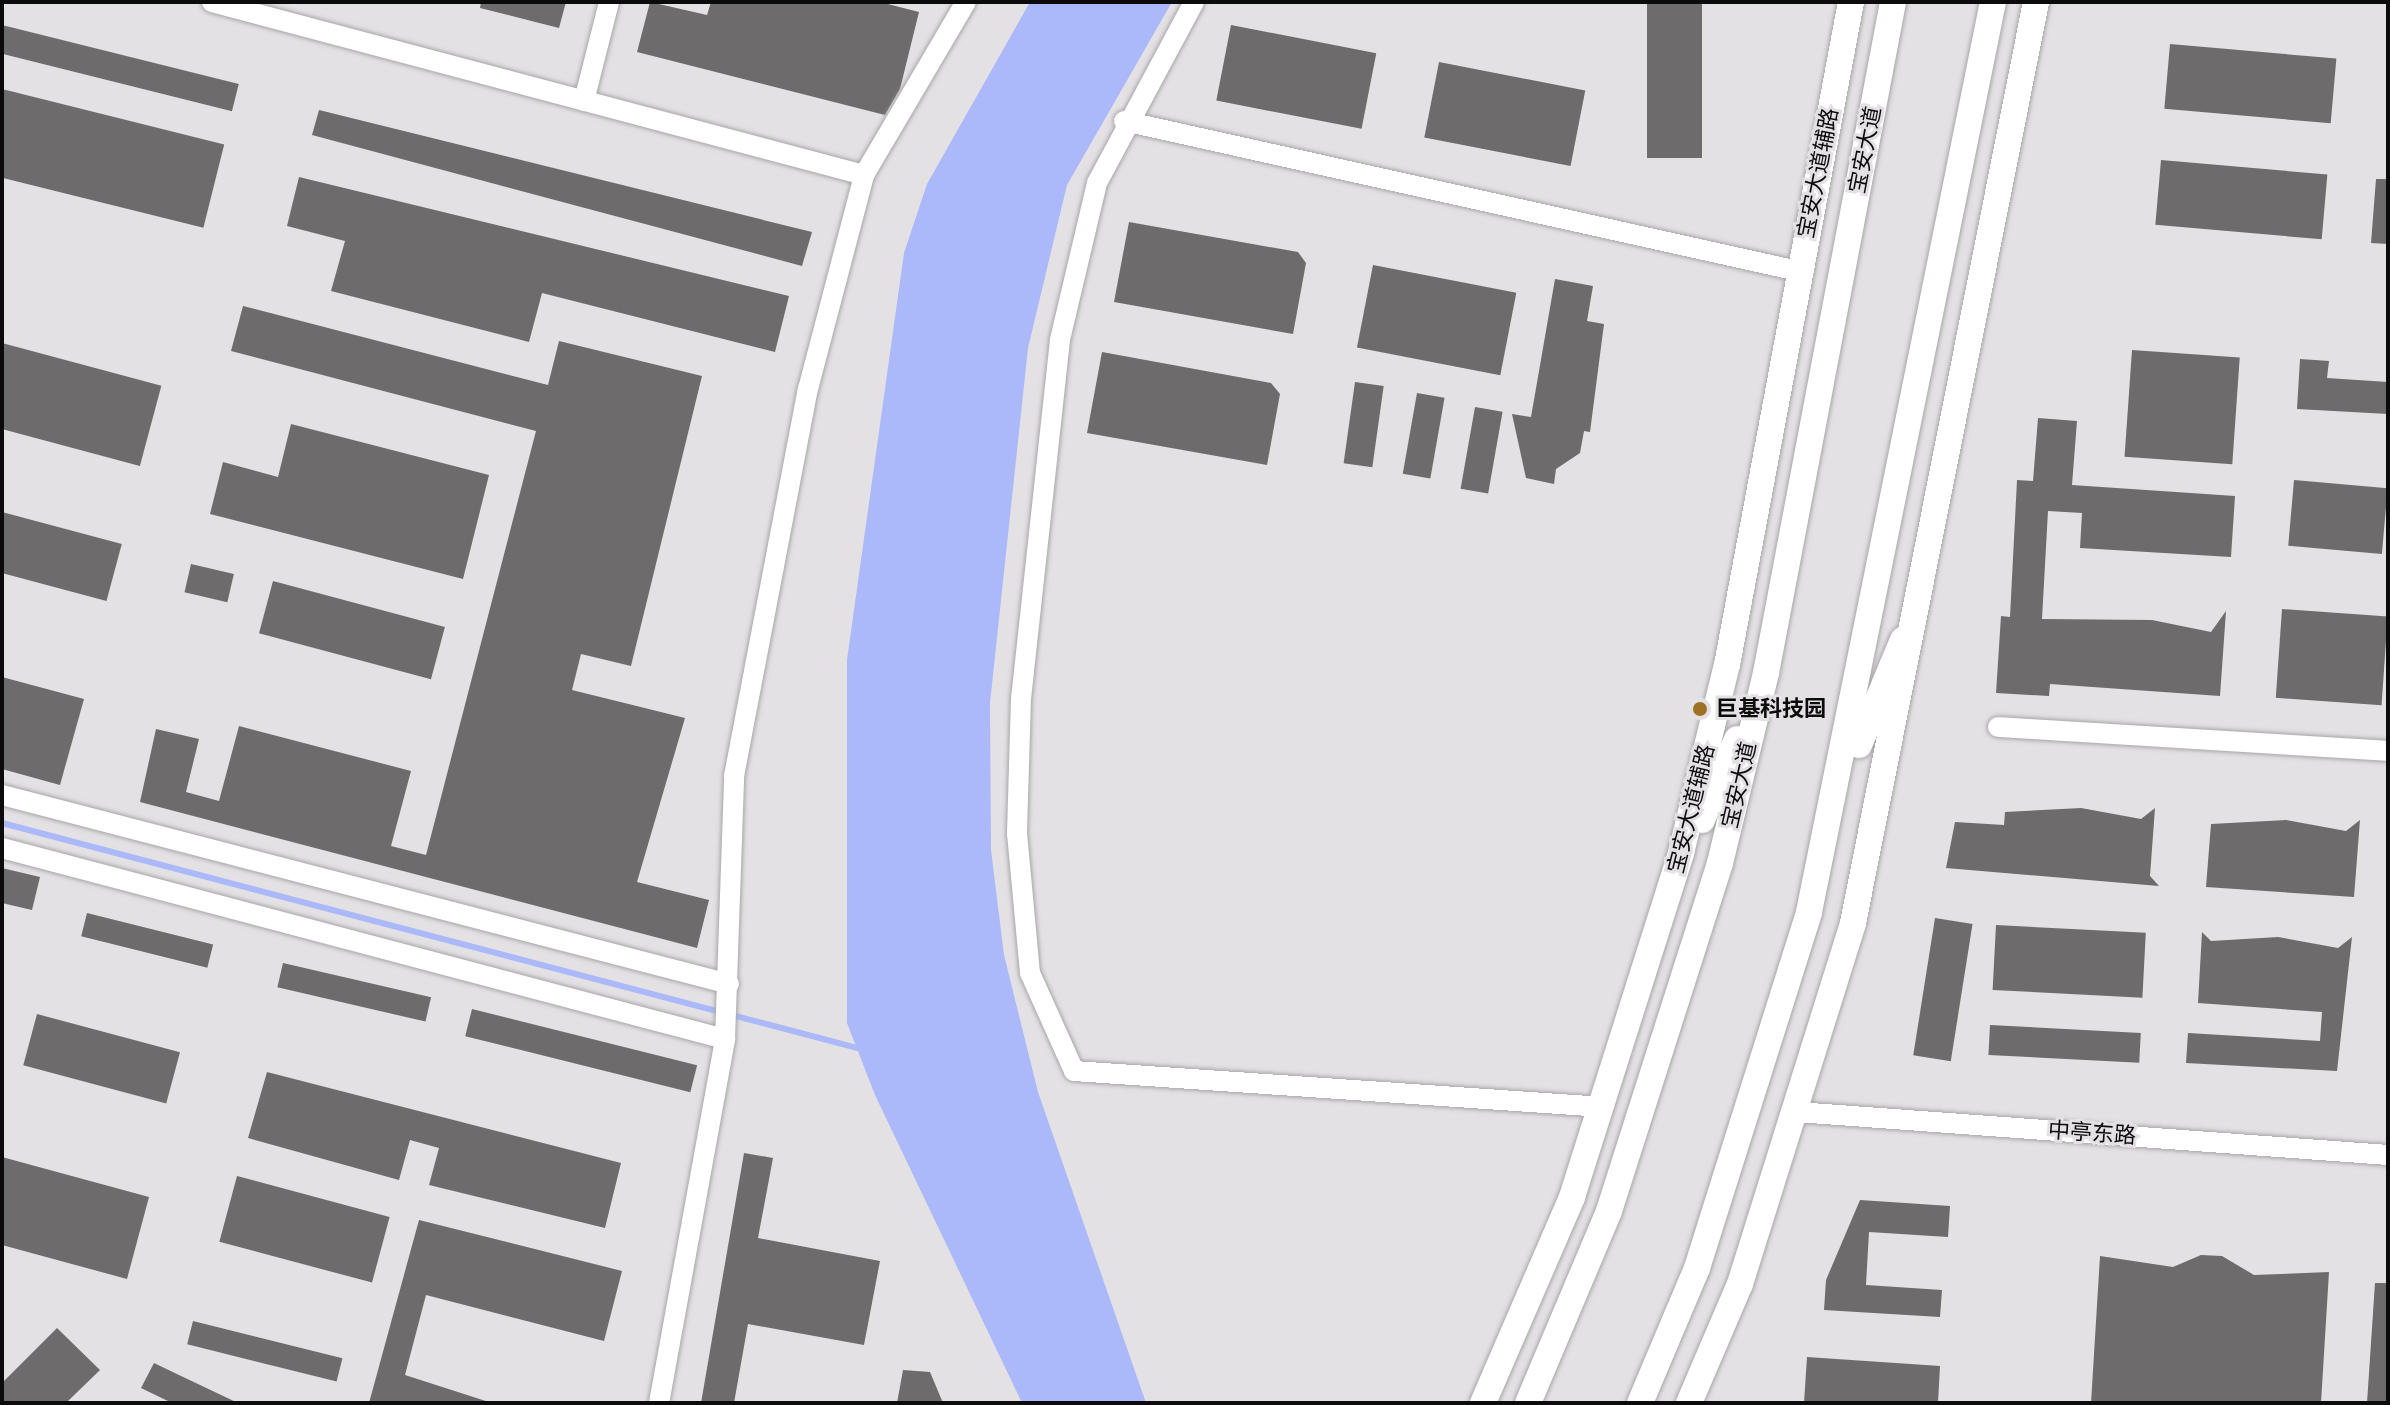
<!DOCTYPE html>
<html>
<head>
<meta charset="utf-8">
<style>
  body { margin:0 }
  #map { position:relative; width:2390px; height:1405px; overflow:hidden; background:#e4e1e4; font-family:"Archivo Narrow","Noto Sans SC",sans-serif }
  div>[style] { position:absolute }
  .water>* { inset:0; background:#abb8fa }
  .stream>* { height:6px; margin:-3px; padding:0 3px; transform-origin:3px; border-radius:3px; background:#abb8fa }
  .building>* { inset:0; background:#6e6b6c; transform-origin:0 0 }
  .roads { filter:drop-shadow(0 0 2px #a8a6a8) drop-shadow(0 0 2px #a8a6a8) }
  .minor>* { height:20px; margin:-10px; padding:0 10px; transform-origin:10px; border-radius:10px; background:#fff }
  .major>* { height:26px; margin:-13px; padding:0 13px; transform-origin:13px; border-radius:13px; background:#fff }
  .dots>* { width:22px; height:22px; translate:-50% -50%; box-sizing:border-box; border:4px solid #e4e1e4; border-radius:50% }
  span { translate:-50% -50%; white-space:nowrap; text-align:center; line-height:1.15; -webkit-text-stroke:6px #e4e1e4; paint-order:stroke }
  .street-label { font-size:22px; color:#0c0b0c }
  .poi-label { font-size:22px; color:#0c0b0c; font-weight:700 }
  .left { translate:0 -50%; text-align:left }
  .frame { position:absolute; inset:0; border:4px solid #0c0b0c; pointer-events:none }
</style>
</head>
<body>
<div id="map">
  <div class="water">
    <div style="clip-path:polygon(1030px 2px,1172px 2px,1067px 185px,1028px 348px,990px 703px,991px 850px,1004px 955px,1038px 1092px,1146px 1403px,1022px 1403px,875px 1095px,847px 1023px,847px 660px,904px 253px,927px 184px)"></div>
  </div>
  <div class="stream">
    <div style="left:2px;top:823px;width:888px;rotate:14.74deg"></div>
  </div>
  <div class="building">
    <div style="clip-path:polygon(481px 2px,566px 2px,559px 28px,480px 8px)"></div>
    <div style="clip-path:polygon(650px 2px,707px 15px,711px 2px,880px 2px,919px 12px,900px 89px,885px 115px,637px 52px)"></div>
    <div style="left:1647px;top:2px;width:55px;height:156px"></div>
    <div style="left:2px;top:25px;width:244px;height:28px;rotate:14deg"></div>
    <div style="left:1231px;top:25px;width:148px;height:77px;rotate:11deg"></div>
    <div style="left:2170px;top:44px;width:167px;height:65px;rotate:5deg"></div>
    <div style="left:1439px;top:62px;width:149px;height:77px;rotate:11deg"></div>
    <div style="left:2px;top:89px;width:229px;height:86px;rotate:14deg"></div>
    <div style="clip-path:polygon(319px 110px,812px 232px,802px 266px,312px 135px)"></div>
    <div style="left:2161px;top:160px;width:167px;height:65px;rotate:5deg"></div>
    <div style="clip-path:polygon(299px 177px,789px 296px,775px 352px,542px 293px,529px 342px,331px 291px,345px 241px,287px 226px)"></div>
    <div style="clip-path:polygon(2376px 179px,2388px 179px,2388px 244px,2371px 243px)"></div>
    <div style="clip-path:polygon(1129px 222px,1298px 252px,1306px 263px,1293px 334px,1114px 302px)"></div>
    <div style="left:1373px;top:265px;width:146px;height:84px;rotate:11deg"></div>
    <div style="clip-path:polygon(1555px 279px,1593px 286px,1587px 321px,1604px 324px,1590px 432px,1584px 431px,1580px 453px,1556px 469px,1554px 484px,1526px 478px,1512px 414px,1531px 417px)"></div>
    <div style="clip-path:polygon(243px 306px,548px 385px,559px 341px,702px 376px,631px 666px,581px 654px,572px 690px,685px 718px,637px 882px,709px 900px,697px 948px,140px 802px,156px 729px,199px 739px,186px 792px,219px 801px,239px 726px,411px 771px,391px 846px,426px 855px,536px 431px,231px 351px)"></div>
    <div style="left:2px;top:343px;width:165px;height:83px;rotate:15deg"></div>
    <div style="left:2132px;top:350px;width:108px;height:107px;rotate:4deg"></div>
    <div style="clip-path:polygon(1102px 352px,1271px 383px,1280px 394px,1267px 465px,1087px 433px)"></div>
    <div style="clip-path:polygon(2300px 359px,2329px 361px,2327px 378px,2388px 382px,2388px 414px,2297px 409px)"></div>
    <div style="left:1355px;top:382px;width:29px;height:82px;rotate:8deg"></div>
    <div style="left:1417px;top:393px;width:28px;height:82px;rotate:10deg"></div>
    <div style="left:1475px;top:407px;width:28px;height:83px;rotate:10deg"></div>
    <div style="clip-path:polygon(2038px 418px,2077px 421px,2072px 485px,2235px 496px,2231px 557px,2080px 548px,2082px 513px,2048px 511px,2042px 619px,2152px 620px,2211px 632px,2226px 611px,2220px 696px,2050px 684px,2049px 696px,1996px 693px,2001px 616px,2010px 617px,2017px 480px,2033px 481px)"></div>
    <div style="clip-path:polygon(291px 424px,489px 475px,463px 579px,210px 514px,223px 462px,278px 477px)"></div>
    <div style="left:2294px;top:480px;width:94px;height:66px;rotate:5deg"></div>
    <div style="left:2px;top:512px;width:124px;height:59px;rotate:15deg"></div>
    <div style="left:191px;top:564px;width:44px;height:29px;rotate:13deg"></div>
    <div style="left:273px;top:581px;width:178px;height:54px;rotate:15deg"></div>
    <div style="left:2282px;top:609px;width:106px;height:89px;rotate:4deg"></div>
    <div style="clip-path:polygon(2px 677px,84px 699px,60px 785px,2px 769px)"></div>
    <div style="clip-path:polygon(2081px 808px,2141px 819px,2155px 808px,2150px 876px,2159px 886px,1946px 868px,1955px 822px,2004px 825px,2005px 812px)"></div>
    <div style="clip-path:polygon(2286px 820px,2346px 831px,2360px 820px,2354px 897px,2206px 887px,2211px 824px)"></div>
    <div style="clip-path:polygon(2px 868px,40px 877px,32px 910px,2px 903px)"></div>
    <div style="left:87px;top:913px;width:130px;height:24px;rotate:14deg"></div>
    <div style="left:1935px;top:918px;width:38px;height:139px;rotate:9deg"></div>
    <div style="left:1996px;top:925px;width:150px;height:65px;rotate:3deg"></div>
    <div style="clip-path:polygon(2202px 932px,2211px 941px,2278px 937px,2338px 948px,2352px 937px,2337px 1071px,2186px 1063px,2188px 1033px,2320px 1041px,2322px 1012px,2198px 1003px)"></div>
    <div style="left:283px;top:963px;width:152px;height:25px;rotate:13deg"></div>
    <div style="left:472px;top:1009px;width:232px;height:28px;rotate:14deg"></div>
    <div style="left:37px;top:1014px;width:148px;height:53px;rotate:15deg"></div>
    <div style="left:1990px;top:1025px;width:151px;height:30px;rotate:3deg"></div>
    <div style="clip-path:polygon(267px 1072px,621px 1163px,605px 1228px,429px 1185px,439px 1148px,410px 1140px,399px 1180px,248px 1138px)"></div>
    <div style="clip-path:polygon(744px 1153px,773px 1158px,758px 1238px,880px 1261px,864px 1345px,748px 1324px,734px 1403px,701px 1403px)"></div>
    <div style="clip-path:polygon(2px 1157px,149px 1197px,127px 1279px,2px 1245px)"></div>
    <div style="left:237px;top:1176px;width:158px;height:68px;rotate:15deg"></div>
    <div style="clip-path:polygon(1860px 1200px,1950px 1206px,1948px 1237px,1869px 1232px,1866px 1285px,1942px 1290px,1940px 1317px,1824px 1310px,1826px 1280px)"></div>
    <div style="clip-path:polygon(419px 1220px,622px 1271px,604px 1341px,426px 1295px,405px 1375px,492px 1403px,369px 1403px)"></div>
    <div style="clip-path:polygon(2201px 1255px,2222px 1256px,2254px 1275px,2329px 1272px,2321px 1403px,2091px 1403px,2100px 1256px,2173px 1267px)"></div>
    <div style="clip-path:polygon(2375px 1283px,2388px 1283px,2388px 1403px,2367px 1403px)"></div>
    <div style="left:193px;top:1321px;width:154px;height:24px;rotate:14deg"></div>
    <div style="clip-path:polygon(57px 1328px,100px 1370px,66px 1403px,2px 1403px,2px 1383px)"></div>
    <div style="clip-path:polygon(1807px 1357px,1940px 1366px,1938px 1403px,1804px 1403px)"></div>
    <div style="clip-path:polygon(154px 1363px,179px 1375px,238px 1403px,172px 1403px,141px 1388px)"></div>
    <div style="clip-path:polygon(903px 1370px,930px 1372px,943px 1403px,897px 1403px)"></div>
  </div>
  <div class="roads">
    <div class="minor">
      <div style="left:212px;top:2px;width:675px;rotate:14.86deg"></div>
      <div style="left:1194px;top:2px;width:205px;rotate:118.2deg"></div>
      <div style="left:1097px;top:183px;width:161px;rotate:103.3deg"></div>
      <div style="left:1060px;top:340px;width:360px;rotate:96.2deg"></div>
      <div style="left:1021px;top:698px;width:135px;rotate:91.7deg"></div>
      <div style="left:1017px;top:833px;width:141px;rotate:84.7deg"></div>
      <div style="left:1030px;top:973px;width:107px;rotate:65.8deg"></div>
      <div style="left:1074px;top:1071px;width:530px;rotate:3.89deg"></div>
      <div style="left:584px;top:101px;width:102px;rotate:-75.8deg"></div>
      <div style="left:1124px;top:121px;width:690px;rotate:12.55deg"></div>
      <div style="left:1998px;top:727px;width:391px;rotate:3.5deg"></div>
      <div style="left:2px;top:795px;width:751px;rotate:14.57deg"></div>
      <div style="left:2px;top:848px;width:748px;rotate:14.8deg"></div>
      <div style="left:1797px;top:1112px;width:593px;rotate:4.16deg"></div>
      <div style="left:659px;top:1403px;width:370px;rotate:-79.7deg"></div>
      <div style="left:725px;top:1039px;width:263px;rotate:-88deg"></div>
      <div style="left:734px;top:776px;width:394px;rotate:-79.2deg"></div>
      <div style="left:808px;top:389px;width:221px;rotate:-75.3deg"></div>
      <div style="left:864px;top:175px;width:201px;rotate:-59.5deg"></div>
    </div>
    <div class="major">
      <div style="left:1859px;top:745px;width:114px;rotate:-67.3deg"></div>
      <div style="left:1702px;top:820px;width:88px;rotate:-66.6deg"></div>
      <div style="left:1483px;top:1403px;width:224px;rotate:-66.6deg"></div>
      <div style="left:1572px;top:1197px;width:361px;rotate:-72.4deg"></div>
      <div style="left:1681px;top:853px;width:194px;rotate:-76.3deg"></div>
      <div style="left:1727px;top:665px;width:674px;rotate:-79.41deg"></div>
      <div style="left:1528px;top:1403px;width:208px;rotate:-67.1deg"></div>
      <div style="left:1609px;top:1211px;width:365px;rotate:-72.3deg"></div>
      <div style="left:1720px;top:863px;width:195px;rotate:-76.4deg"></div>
      <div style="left:1766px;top:673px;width:683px;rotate:-79.28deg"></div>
      <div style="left:1640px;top:1403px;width:147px;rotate:-67.1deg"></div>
      <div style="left:1697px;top:1268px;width:373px;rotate:-72.5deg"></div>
      <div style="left:1809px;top:912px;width:928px;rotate:-78.57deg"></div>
      <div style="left:1689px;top:1403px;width:129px;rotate:-66.8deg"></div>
      <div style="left:1740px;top:1284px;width:378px;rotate:-72.6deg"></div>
      <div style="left:1853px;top:923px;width:939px;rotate:-78.76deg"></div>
    </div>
  </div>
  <div class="dots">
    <div style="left:1700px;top:709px;background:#9f7223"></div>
  </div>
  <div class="street-label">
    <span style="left:1865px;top:150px;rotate:-79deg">宝安大道</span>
    <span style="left:1818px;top:173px;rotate:-79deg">宝安大道辅路</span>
    <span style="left:1739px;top:785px;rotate:-77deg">宝安大道</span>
    <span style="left:1691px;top:809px;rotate:-76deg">宝安大道辅路</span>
    <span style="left:2092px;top:1133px;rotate:4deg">中亭东路</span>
  </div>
  <div class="poi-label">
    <span class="left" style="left:1716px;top:709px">巨基科技园</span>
  </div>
  <div class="frame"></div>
</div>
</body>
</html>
